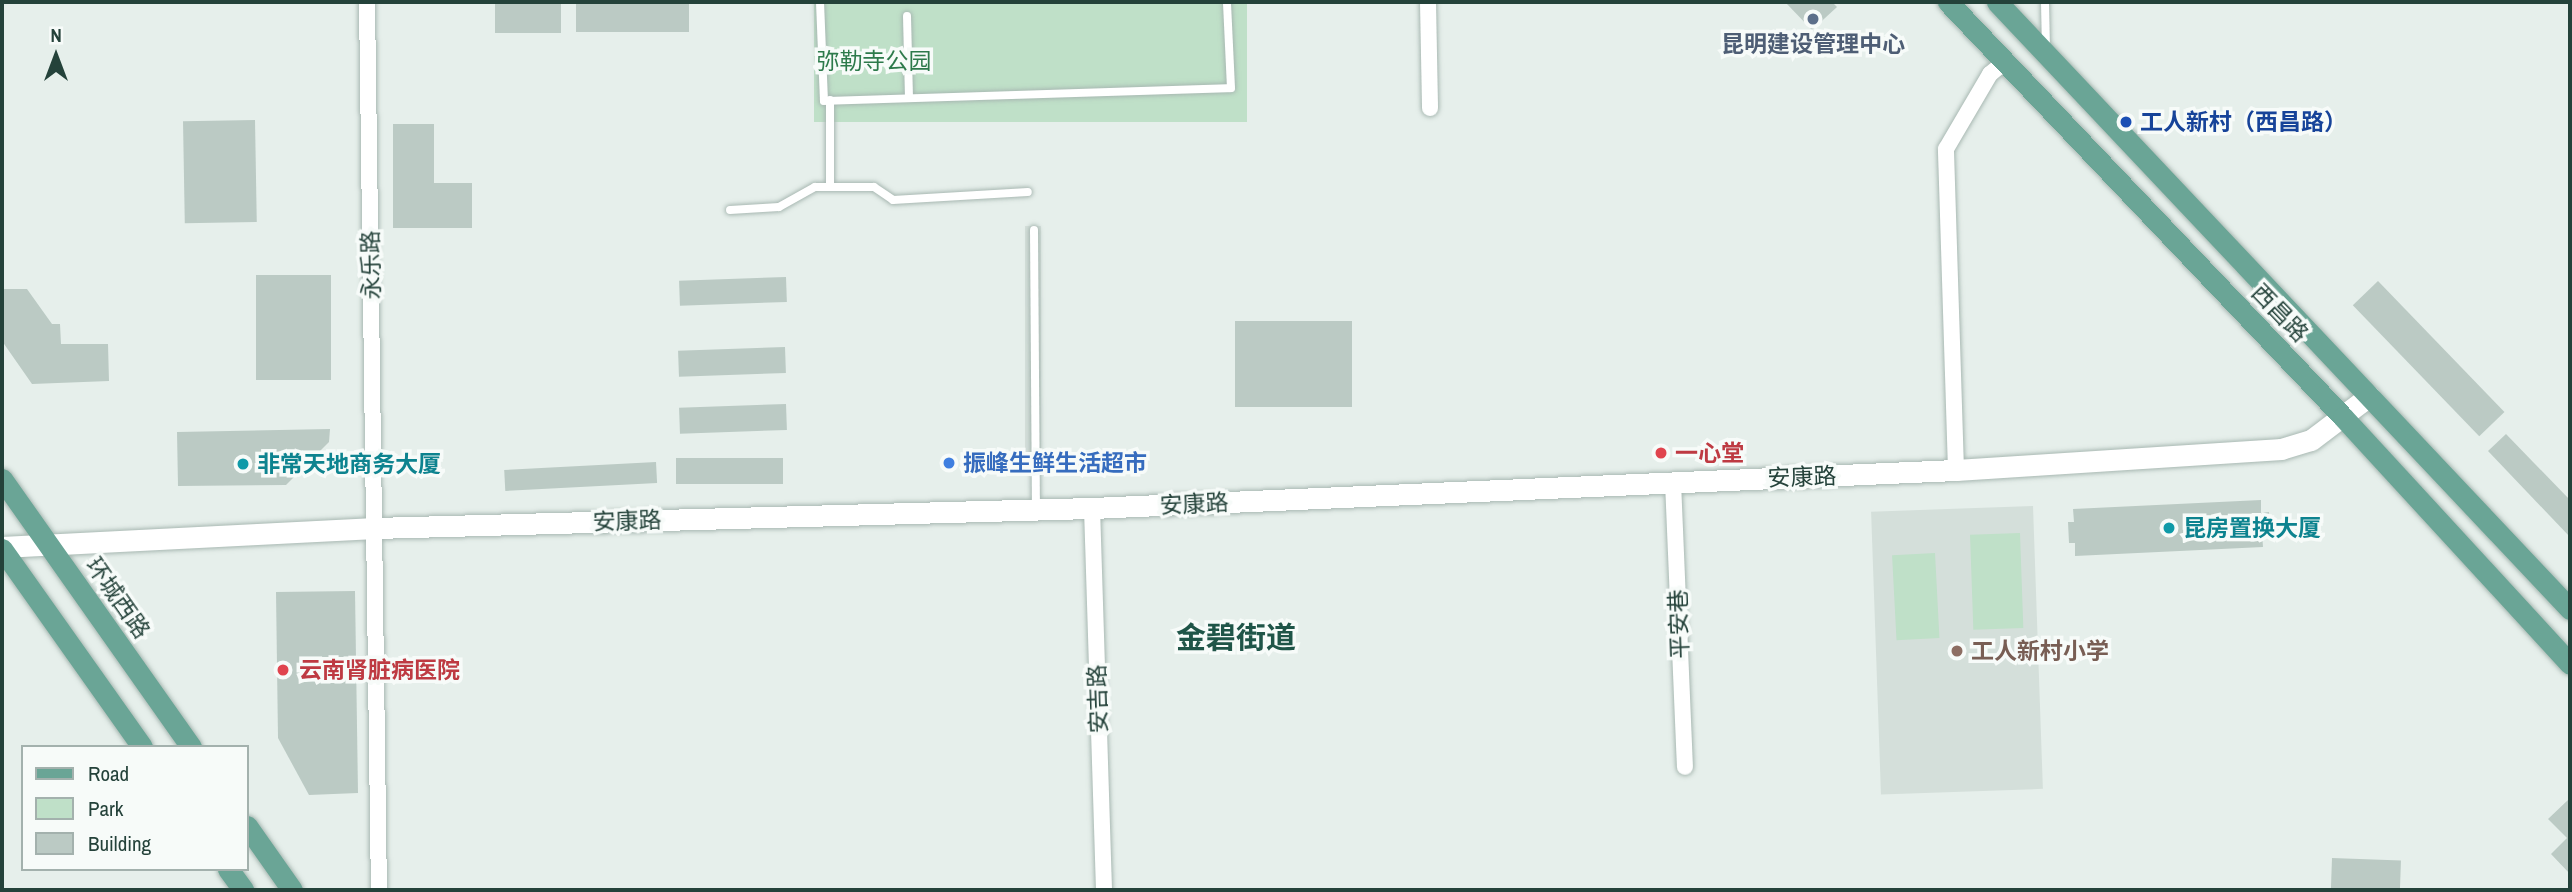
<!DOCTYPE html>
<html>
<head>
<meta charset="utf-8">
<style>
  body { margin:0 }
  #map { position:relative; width:2572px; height:892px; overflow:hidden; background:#e6efeb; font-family:"Archivo Narrow","Noto Sans SC",sans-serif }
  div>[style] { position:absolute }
  .built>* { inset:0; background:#d4dfda; transform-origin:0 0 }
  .green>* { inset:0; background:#bfe0c8; transform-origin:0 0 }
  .building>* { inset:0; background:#bbcac4; transform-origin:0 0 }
  .roads { filter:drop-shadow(0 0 2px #a8b8b2) drop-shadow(0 0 2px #a8b8b2) }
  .lane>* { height:8px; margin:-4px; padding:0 4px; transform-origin:4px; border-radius:4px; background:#fff }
  .street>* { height:16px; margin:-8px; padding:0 8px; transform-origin:8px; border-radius:8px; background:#fff }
  .secondary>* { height:21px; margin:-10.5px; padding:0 10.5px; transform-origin:10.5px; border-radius:10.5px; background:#fff }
  .primary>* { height:21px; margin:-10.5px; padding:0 10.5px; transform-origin:10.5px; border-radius:10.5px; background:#6aa596 }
  .dots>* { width:19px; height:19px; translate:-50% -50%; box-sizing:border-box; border:4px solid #f7fbf9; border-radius:50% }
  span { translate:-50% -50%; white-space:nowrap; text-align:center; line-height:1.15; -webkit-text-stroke:7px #f7fbf9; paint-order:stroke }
  .service-label { font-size:23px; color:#4e5e75; font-weight:700 }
  .park-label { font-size:23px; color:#2d7a4b }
  .transit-label { font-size:23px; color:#164399; font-weight:700 }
  .left { translate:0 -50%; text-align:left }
  .street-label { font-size:23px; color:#24423a }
  .health-label { font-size:23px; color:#be3a42; font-weight:700 }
  .shop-label { font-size:23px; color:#366cbe; font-weight:700 }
  .culture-label { font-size:23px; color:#0d838f; font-weight:700 }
  .education-label { font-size:23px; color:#785e54; font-weight:700 }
  .district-label { font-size:30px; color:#1f5548; font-weight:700 }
  .frame { position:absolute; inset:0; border:4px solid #24423a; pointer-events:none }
  .legend { position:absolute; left:21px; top:745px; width:228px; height:126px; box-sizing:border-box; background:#f7fbf9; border:2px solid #a3b1ad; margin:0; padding:9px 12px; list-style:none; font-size:21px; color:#24423a }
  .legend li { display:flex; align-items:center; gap:14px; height:35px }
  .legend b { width:35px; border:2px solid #a3b1ad }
  .north { position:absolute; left:21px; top:21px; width:70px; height:70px; -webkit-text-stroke:5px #f7fbf9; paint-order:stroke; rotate:0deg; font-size:19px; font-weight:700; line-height:28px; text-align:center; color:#24423a }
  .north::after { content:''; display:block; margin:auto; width:24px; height:32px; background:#24423a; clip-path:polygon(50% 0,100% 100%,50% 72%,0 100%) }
</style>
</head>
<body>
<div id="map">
  <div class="built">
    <div style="left:1025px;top:226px;width:16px;height:242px"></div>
    <div style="left:2033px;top:506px;width:283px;height:162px;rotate:88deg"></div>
  </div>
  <div class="green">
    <div style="left:814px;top:2px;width:433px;height:120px"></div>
    <div style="left:2020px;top:533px;width:95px;height:50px;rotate:88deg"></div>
    <div style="left:1935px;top:553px;width:85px;height:43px;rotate:87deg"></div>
  </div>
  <div class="building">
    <div style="left:495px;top:2px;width:66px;height:31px"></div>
    <div style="left:576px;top:2px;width:113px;height:30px"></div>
    <div style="clip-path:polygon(1785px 2px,1832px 2px,1837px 7px,1812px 30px)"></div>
    <div style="left:255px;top:120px;width:102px;height:72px;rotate:89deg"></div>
    <div style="clip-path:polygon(393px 124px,434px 124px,434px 183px,472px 183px,472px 228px,393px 228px)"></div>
    <div style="left:331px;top:275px;width:105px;height:75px;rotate:90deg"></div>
    <div style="left:786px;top:277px;width:25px;height:107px;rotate:88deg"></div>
    <div style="left:2378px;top:281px;width:182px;height:35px;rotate:46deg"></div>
    <div style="clip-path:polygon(2px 289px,27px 289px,52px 324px,60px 324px,61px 344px,108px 344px,109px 381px,32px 384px,2px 341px)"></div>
    <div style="left:1352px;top:321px;width:86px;height:117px;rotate:90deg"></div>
    <div style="left:785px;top:347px;width:26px;height:107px;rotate:88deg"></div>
    <div style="left:786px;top:404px;width:26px;height:107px;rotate:88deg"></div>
    <div style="clip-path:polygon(330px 429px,329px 442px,286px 485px,178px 486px,177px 432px)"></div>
    <div style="clip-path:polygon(2506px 434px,2570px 500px,2570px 537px,2488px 451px)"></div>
    <div style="left:783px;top:458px;width:26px;height:107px;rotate:90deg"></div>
    <div style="left:656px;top:462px;width:21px;height:152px;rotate:87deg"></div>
    <div style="clip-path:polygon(2261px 500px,2261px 513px,2269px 512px,2270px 533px,2262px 533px,2263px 547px,2075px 556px,2075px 543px,2069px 543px,2068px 522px,2074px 522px,2073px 509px)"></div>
    <div style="clip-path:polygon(355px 591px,358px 793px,309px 795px,278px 738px,276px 592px)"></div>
    <div style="clip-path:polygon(2568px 800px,2570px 802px,2570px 874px,2551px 854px,2567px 838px,2548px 819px)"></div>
    <div style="left:2332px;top:858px;width:69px;height:32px;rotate:2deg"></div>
  </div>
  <div class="roads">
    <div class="lane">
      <div style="left:820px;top:2px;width:99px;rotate:87.7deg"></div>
      <div style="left:824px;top:101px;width:407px;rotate:-1.8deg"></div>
      <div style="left:1231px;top:88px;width:86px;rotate:-92.7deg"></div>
      <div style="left:2045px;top:2px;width:46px;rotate:88.8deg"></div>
      <div style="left:907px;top:16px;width:82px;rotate:88.6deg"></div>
      <div style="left:830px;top:100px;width:87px;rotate:90deg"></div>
      <div style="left:730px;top:210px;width:49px;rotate:-3.5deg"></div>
      <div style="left:779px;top:207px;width:41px;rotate:-29.1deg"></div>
      <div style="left:815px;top:187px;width:59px"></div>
      <div style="left:874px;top:187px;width:23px;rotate:34deg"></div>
      <div style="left:893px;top:200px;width:135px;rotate:-3.4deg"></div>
      <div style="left:1034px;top:230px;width:277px;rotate:89.6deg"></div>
    </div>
    <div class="street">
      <div style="left:367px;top:2px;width:888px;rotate:89.23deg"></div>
      <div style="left:1428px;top:2px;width:106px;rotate:88.9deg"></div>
      <div style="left:1956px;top:470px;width:321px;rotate:-91.8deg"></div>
      <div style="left:1946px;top:149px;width:87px;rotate:-59.6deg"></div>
      <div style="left:1990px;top:74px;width:19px;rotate:-39deg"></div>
      <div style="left:1673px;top:482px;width:285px;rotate:87.6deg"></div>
      <div style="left:1092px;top:508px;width:382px;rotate:88.2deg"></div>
    </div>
    <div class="secondary">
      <div style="left:2px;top:547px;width:373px;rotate:-2.9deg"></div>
      <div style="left:375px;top:528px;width:717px;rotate:-1.6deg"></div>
      <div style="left:1092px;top:508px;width:865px;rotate:-2.52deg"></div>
      <div style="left:1956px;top:470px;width:326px;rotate:-3.7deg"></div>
      <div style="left:2281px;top:449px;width:31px;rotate:-17deg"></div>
      <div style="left:2311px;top:440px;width:73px;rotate:-37.2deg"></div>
    </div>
    <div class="primary">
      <div style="left:1948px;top:2px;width:573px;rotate:46.41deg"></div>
      <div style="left:2343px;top:417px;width:335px;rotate:47.4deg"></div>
      <div style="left:1997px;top:2px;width:835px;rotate:46.65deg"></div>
      <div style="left:2px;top:479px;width:328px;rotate:54.8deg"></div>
      <div style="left:2px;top:549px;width:242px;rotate:54.7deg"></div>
      <div style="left:247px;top:826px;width:78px;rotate:54.9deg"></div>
      <div style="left:228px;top:869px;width:26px;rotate:54deg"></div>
    </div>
  </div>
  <div class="dots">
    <div style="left:1813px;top:19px;background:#5c6f8a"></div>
    <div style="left:2126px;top:122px;background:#1a4fb4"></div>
    <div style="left:1661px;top:453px;background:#e0444e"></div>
    <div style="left:949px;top:463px;background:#3f7fe0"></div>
    <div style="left:243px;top:464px;background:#0f9aa8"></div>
    <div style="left:2169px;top:528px;background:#0f9aa8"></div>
    <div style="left:1957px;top:651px;background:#8d6e63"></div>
    <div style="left:283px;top:670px;background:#e0444e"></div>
  </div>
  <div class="service-label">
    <span style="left:1813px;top:44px">昆明建设管理中心</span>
  </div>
  <div class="park-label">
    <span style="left:874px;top:61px">弥勒寺公园</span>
  </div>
  <div class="transit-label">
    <span class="left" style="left:2140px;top:122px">工人新村（西昌路）</span>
  </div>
  <div class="street-label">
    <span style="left:371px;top:265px;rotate:-91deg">永乐路</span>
    <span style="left:2280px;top:313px;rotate:46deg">西昌路</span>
    <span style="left:1802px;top:477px;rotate:-2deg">安康路</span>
    <span style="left:1194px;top:504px;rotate:-3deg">安康路</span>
    <span style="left:627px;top:521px;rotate:-2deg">安康路</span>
    <span style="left:118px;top:598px;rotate:55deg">环城西路</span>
    <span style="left:1679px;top:624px;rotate:-92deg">平安巷</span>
    <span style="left:1098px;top:699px;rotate:-92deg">安吉路</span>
  </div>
  <div class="health-label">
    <span class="left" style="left:1675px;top:453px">一心堂</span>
    <span class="left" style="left:299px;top:670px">云南肾脏病医院</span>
  </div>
  <div class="shop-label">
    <span class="left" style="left:963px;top:463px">振峰生鲜生活超市</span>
  </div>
  <div class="culture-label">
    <span class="left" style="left:257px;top:464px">非常天地商务大厦</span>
    <span class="left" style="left:2183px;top:528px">昆房置换大厦</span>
  </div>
  <div class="education-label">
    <span class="left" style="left:1971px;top:651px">工人新村小学</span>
  </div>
  <div class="district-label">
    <span style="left:1236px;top:637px">金碧街道</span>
  </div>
  <div class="frame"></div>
  <ul class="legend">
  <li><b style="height:9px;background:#6aa596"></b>Road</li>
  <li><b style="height:19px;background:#bfe0c8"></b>Park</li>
  <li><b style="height:19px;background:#bbcac4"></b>Building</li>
  </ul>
  <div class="north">N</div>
</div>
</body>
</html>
